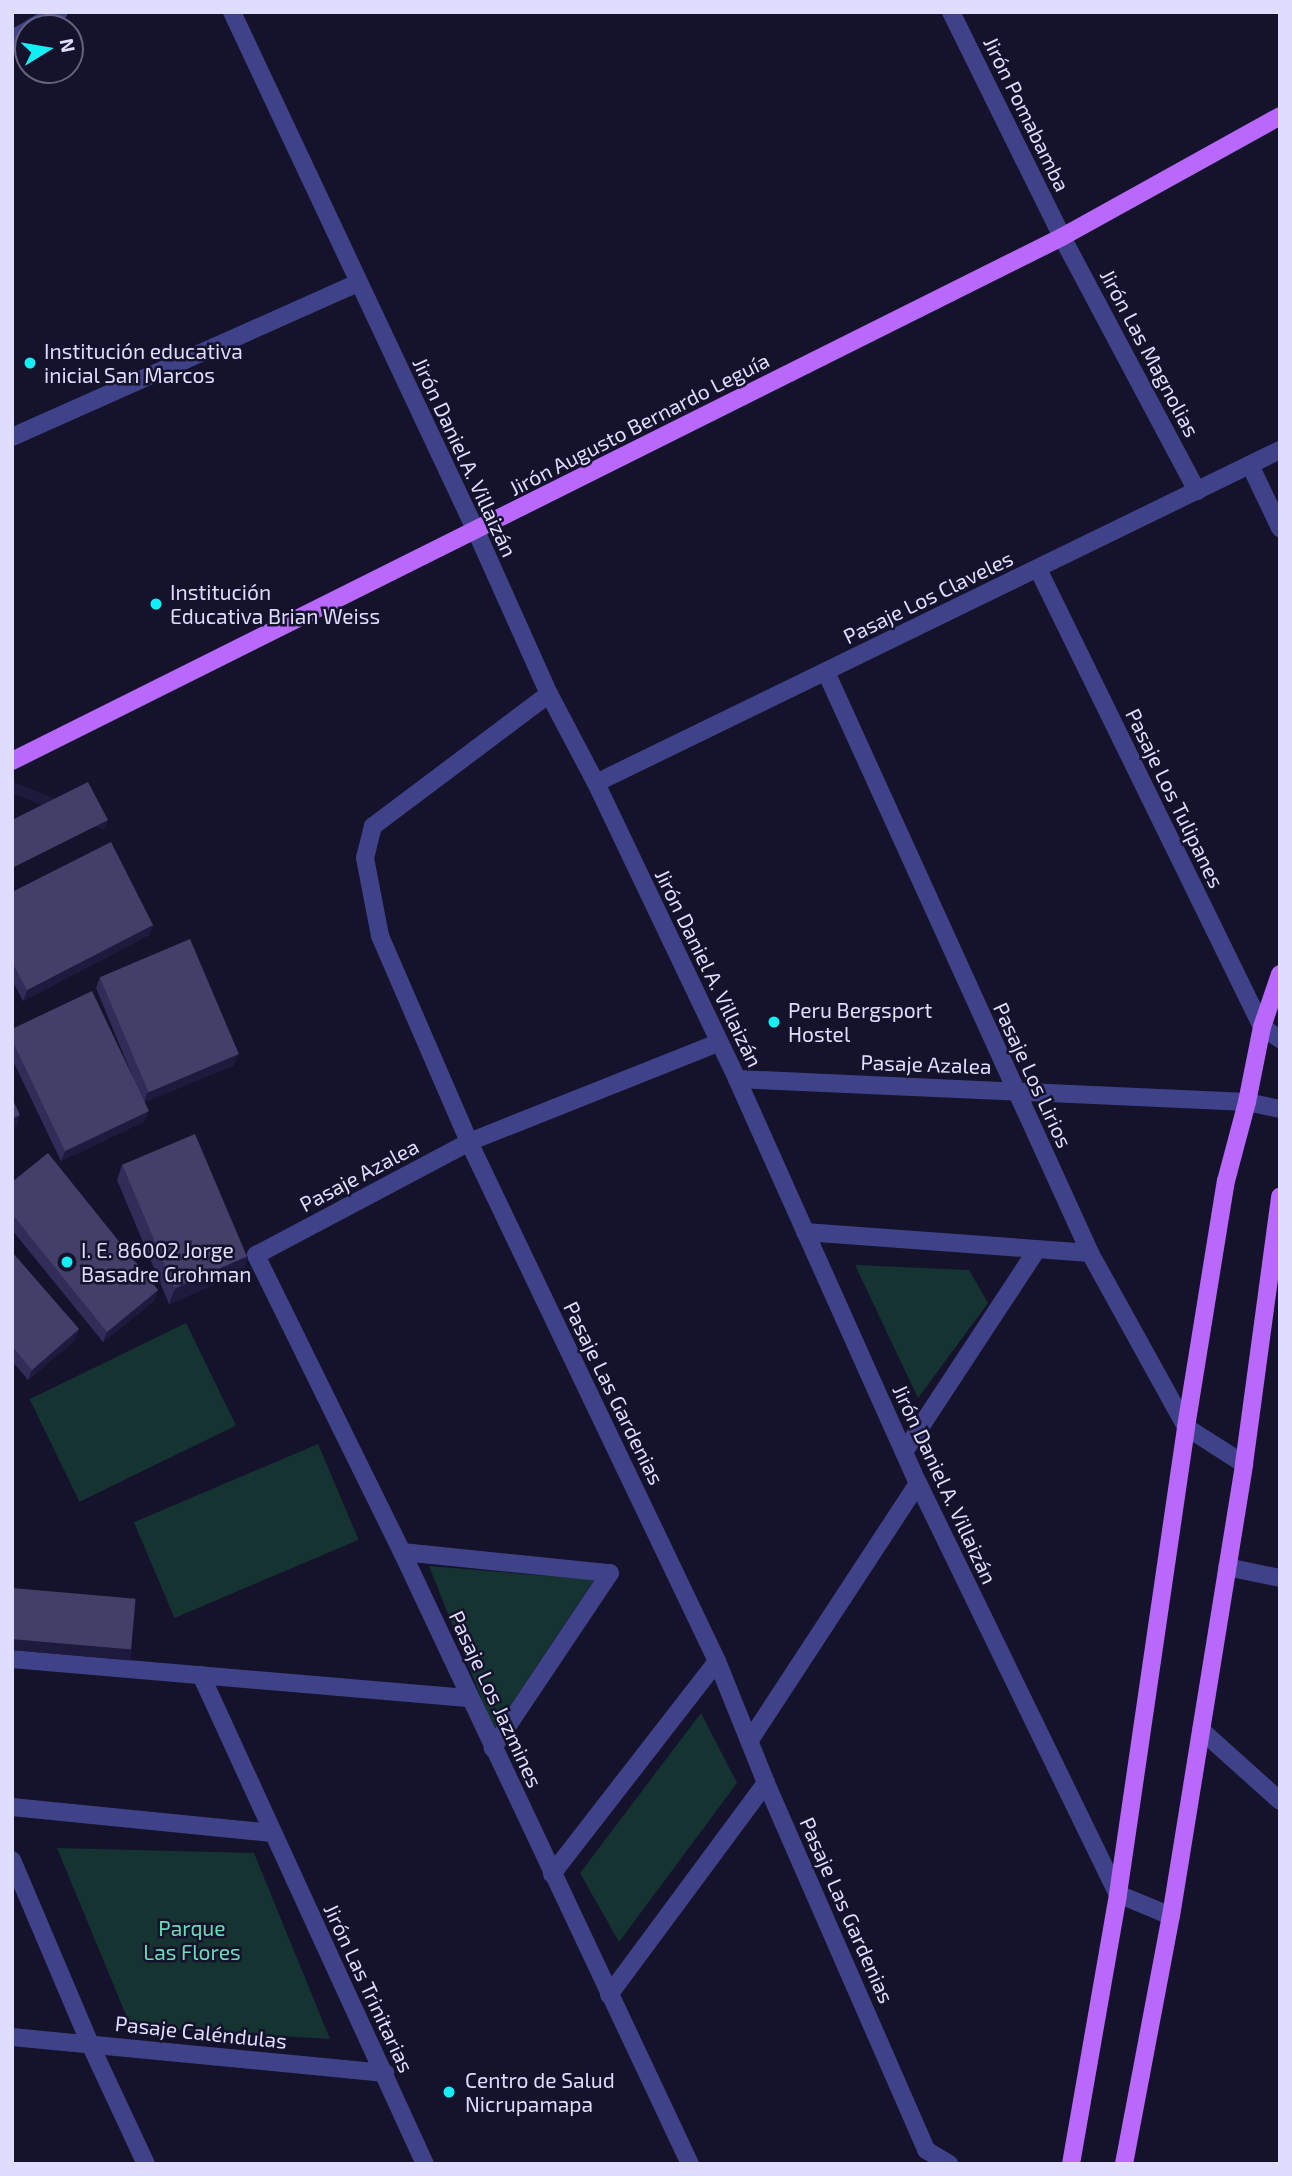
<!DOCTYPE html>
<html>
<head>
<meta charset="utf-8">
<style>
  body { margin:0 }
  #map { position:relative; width:1292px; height:2176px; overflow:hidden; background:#15122b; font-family:"Exo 2",sans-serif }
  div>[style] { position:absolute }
  .green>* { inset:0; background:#153431; transform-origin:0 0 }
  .minor>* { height:18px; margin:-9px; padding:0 9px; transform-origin:9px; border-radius:9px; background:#3f4288 }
  .major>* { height:18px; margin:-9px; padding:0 9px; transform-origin:9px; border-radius:9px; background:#b868fa }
  .wall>* { inset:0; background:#312c58 }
  .shaded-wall>* { inset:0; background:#1e1a3e; transform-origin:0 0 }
  .building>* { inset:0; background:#443f69; transform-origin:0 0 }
  .dots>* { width:19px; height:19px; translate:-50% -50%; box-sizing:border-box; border:4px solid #15122b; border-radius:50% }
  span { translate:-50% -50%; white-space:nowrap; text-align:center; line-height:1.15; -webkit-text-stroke:5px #15122b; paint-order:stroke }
  .street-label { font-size:21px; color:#deddfe }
  .poi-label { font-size:21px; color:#deddfe }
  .left { translate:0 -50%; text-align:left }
  .park-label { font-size:21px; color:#6addb8 }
  .frame { position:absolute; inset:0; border:14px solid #deddfe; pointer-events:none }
  .north { position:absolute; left:14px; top:14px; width:70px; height:70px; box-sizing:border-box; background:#15122b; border:2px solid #65637f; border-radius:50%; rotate:79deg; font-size:19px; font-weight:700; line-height:28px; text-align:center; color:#deddfe }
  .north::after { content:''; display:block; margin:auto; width:24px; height:32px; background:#10f0f6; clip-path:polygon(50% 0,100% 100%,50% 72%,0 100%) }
</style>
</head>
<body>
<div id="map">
  <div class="green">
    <div style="clip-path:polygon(855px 1265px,969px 1270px,988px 1303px,918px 1398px)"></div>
    <div style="left:186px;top:1323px;width:114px;height:174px;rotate:64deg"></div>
    <div style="left:318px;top:1444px;width:104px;height:200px;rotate:67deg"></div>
    <div style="clip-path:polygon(429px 1566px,594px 1580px,494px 1730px)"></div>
    <div style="clip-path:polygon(701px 1713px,737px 1783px,619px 1942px,580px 1873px)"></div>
    <div style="clip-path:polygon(57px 1848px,254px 1853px,330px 2039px,131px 2027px)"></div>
  </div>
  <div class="minor">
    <div style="left:232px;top:12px;width:573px;rotate:64.82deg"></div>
    <div style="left:476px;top:531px;width:179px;rotate:65.9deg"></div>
    <div style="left:549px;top:694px;width:101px;rotate:62.2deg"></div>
    <div style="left:596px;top:783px;width:328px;rotate:64.5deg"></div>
    <div style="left:737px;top:1079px;width:443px;rotate:65.9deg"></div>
    <div style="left:918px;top:1483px;width:457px;rotate:64.1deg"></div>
    <div style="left:1118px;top:1894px;width:57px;rotate:22.5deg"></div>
    <div style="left:951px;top:12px;width:251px;rotate:63.7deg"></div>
    <div style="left:1062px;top:237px;width:288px;rotate:62deg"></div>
    <div style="left:31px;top:28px;width:32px;rotate:-30deg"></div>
    <div style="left:12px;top:39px;width:18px;rotate:-29deg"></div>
    <div style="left:12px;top:437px;width:379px;rotate:-24deg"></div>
    <div style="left:1250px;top:465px;width:70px;rotate:64.5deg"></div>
    <div style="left:1038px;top:569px;width:510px;rotate:63.94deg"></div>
    <div style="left:1262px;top:1027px;width:22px;rotate:34deg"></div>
    <div style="left:826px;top:672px;width:638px;rotate:65.56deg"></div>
    <div style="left:1090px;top:1253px;width:199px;rotate:61.1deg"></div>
    <div style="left:1186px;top:1427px;width:69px;rotate:32.5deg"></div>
    <div style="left:549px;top:694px;width:220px;rotate:143.1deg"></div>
    <div style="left:373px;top:826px;width:33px;rotate:104deg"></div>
    <div style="left:365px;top:858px;width:79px;rotate:79.1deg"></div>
    <div style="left:380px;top:936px;width:224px;rotate:66.6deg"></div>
    <div style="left:469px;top:1142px;width:575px;rotate:64.46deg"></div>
    <div style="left:717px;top:1661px;width:131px;rotate:68.1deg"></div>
    <div style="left:766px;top:1783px;width:400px;rotate:66.4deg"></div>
    <div style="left:926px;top:2150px;width:27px;rotate:31deg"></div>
    <div style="left:596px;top:783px;width:761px;rotate:-25.96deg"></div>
    <div style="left:737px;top:1079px;width:511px;rotate:2.58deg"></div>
    <div style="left:1247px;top:1102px;width:34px;rotate:12deg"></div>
    <div style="left:805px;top:1232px;width:286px;rotate:4.2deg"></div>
    <div style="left:904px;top:1452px;width:240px;rotate:-56.7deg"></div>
    <div style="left:402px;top:1552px;width:209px;rotate:5.8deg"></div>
    <div style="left:610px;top:1573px;width:211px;rotate:123.8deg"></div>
    <div style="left:1227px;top:1567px;width:54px;rotate:11.7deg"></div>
    <div style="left:12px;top:1659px;width:460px;rotate:4.9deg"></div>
    <div style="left:201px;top:1675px;width:538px;rotate:65.39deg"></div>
    <div style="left:1201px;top:1730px;width:106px;rotate:41.9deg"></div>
    <div style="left:750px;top:1740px;width:307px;rotate:-56.8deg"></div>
    <div style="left:12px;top:1807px;width:260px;rotate:5.7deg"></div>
    <div style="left:12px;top:1860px;width:200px;rotate:67deg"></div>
    <div style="left:90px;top:2044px;width:132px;rotate:65deg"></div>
    <div style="left:552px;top:1874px;width:269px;rotate:-52.2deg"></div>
    <div style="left:609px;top:1995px;width:264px;rotate:-53.5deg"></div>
    <div style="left:12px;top:2037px;width:375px;rotate:5.5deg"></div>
    <div style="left:690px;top:2164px;width:676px;rotate:-115.2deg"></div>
    <div style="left:402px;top:1552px;width:331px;rotate:-116.2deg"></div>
    <div style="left:256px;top:1255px;width:241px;rotate:-27.9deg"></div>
    <div style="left:469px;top:1142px;width:268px;rotate:-21.7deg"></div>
  </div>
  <div class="major">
    <div style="left:12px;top:761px;width:1173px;rotate:-26.52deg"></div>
    <div style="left:1062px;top:237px;width:249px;rotate:-29deg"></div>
    <div style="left:1071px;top:2164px;width:274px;rotate:-80.1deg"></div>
    <div style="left:1118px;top:1894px;width:472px;rotate:-81.7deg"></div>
    <div style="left:1186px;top:1427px;width:249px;rotate:-80.8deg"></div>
    <div style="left:1226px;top:1181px;width:82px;rotate:-75.1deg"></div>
    <div style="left:1247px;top:1102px;width:76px;rotate:-78.7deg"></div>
    <div style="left:1262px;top:1027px;width:56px;rotate:-71.2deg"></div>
    <div style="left:1124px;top:2164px;width:252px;rotate:-79.3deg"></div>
    <div style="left:1171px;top:1916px;width:458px;rotate:-80.8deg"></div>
    <div style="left:1244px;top:1464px;width:270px;rotate:-82.3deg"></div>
  </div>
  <div class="wall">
    <div style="clip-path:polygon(12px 892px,153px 925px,149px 935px,23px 1001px,12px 980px)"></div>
    <div style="clip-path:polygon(100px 977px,234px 1065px,145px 1102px,145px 1121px,61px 1161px,12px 1059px,12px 1029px,132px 1075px,96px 988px)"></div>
    <div style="clip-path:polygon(122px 1165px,248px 1256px,243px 1272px,169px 1304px,117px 1180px)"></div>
    <div style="clip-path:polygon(12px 1182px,158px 1290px,154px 1301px,103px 1342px,12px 1230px)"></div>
    <div style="clip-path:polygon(12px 1252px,79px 1329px,75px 1340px,28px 1380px,12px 1361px)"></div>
  </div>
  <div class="shaded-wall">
    <div style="left:108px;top:820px;width:11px;height:107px;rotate:112deg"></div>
    <div style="clip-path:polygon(153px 925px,149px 935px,23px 1001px,27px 990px)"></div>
    <div style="clip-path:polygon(238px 1054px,234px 1065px,144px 1103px,147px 1093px)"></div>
    <div style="clip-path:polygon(149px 1111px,145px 1121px,61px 1161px,65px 1151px)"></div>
    <div style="clip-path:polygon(20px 1115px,17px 1126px,12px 1128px,12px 1119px)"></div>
    <div style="clip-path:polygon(248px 1256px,243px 1272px,169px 1304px,175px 1289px)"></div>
    <div style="clip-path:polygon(158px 1290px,154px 1301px,103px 1342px,107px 1332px)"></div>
    <div style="clip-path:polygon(79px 1329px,75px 1340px,28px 1380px,32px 1370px)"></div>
    <div style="left:12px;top:1639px;width:120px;height:11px;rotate:5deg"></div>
  </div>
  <div class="building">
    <div style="clip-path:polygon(88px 782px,108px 820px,12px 868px,12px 820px)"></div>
    <div style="clip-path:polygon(111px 842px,153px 925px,27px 990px,12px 962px,12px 892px)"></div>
    <div style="left:190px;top:939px;width:125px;height:98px;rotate:67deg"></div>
    <div style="clip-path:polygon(92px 991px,149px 1111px,65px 1151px,12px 1040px,12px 1029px)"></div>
    <div style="clip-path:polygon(12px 1098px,20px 1115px,12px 1119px)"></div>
    <div style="left:195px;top:1134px;width:133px;height:79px;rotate:67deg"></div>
    <div style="clip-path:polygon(48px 1153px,158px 1290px,107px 1332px,12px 1214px,12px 1182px)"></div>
    <div style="clip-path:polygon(12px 1252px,79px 1329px,32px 1370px,12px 1346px)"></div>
    <div style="left:12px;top:1588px;width:124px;height:51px;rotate:5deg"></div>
  </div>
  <div class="dots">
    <div style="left:30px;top:363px;background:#10f0f6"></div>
    <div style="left:156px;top:604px;background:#10f0f6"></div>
    <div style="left:774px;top:1022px;background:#10f0f6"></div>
    <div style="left:67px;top:1262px;background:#10f0f6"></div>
    <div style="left:449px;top:2092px;background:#10f0f6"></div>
  </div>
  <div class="street-label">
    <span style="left:1027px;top:114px;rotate:64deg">Jirón Pomabamba</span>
    <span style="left:1150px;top:353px;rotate:62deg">Jirón Las Magnolias</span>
    <span style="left:639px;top:424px;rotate:-27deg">Jirón Augusto Bernardo Leguía</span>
    <span style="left:465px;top:457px;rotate:65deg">Jirón Daniel A. Villaizán</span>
    <span style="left:928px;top:597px;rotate:-26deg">Pasaje Los Claveles</span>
    <span style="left:1175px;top:798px;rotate:64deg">Pasaje Los Tulipanes</span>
    <span style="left:709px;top:968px;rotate:64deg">Jirón Daniel A. Villaizán</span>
    <span style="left:926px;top:1064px;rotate:2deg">Pasaje Azalea</span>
    <span style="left:1033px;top:1075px;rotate:65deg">Pasaje Los Lirios</span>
    <span style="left:359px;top:1175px;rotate:-28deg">Pasaje Azalea</span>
    <span style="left:614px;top:1393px;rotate:64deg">Pasaje Las Gardenias</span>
    <span style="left:945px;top:1484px;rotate:65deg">Jirón Daniel A. Villaizán</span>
    <span style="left:496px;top:1699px;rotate:65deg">Pasaje Los Jazmines</span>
    <span style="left:847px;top:1910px;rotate:66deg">Pasaje Las Gardenias</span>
    <span style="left:369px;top:1988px;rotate:65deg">Jirón Las Trinitarias</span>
    <span style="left:201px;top:2032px;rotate:6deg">Pasaje Caléndulas</span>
  </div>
  <div class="poi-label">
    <span class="left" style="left:44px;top:363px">Institución educativa<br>inicial San Marcos</span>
    <span class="left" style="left:170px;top:604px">Institución<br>Educativa Brian Weiss</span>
    <span class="left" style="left:788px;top:1022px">Peru Bergsport<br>Hostel</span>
    <span class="left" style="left:81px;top:1262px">I. E. 86002 Jorge<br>Basadre Grohman</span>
    <span class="left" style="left:465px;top:2092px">Centro de Salud<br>Nicrupamapa</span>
  </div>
  <div class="park-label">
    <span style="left:192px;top:1940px">Parque<br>Las Flores</span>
  </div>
  <div class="frame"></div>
  <div class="north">N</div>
</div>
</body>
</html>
